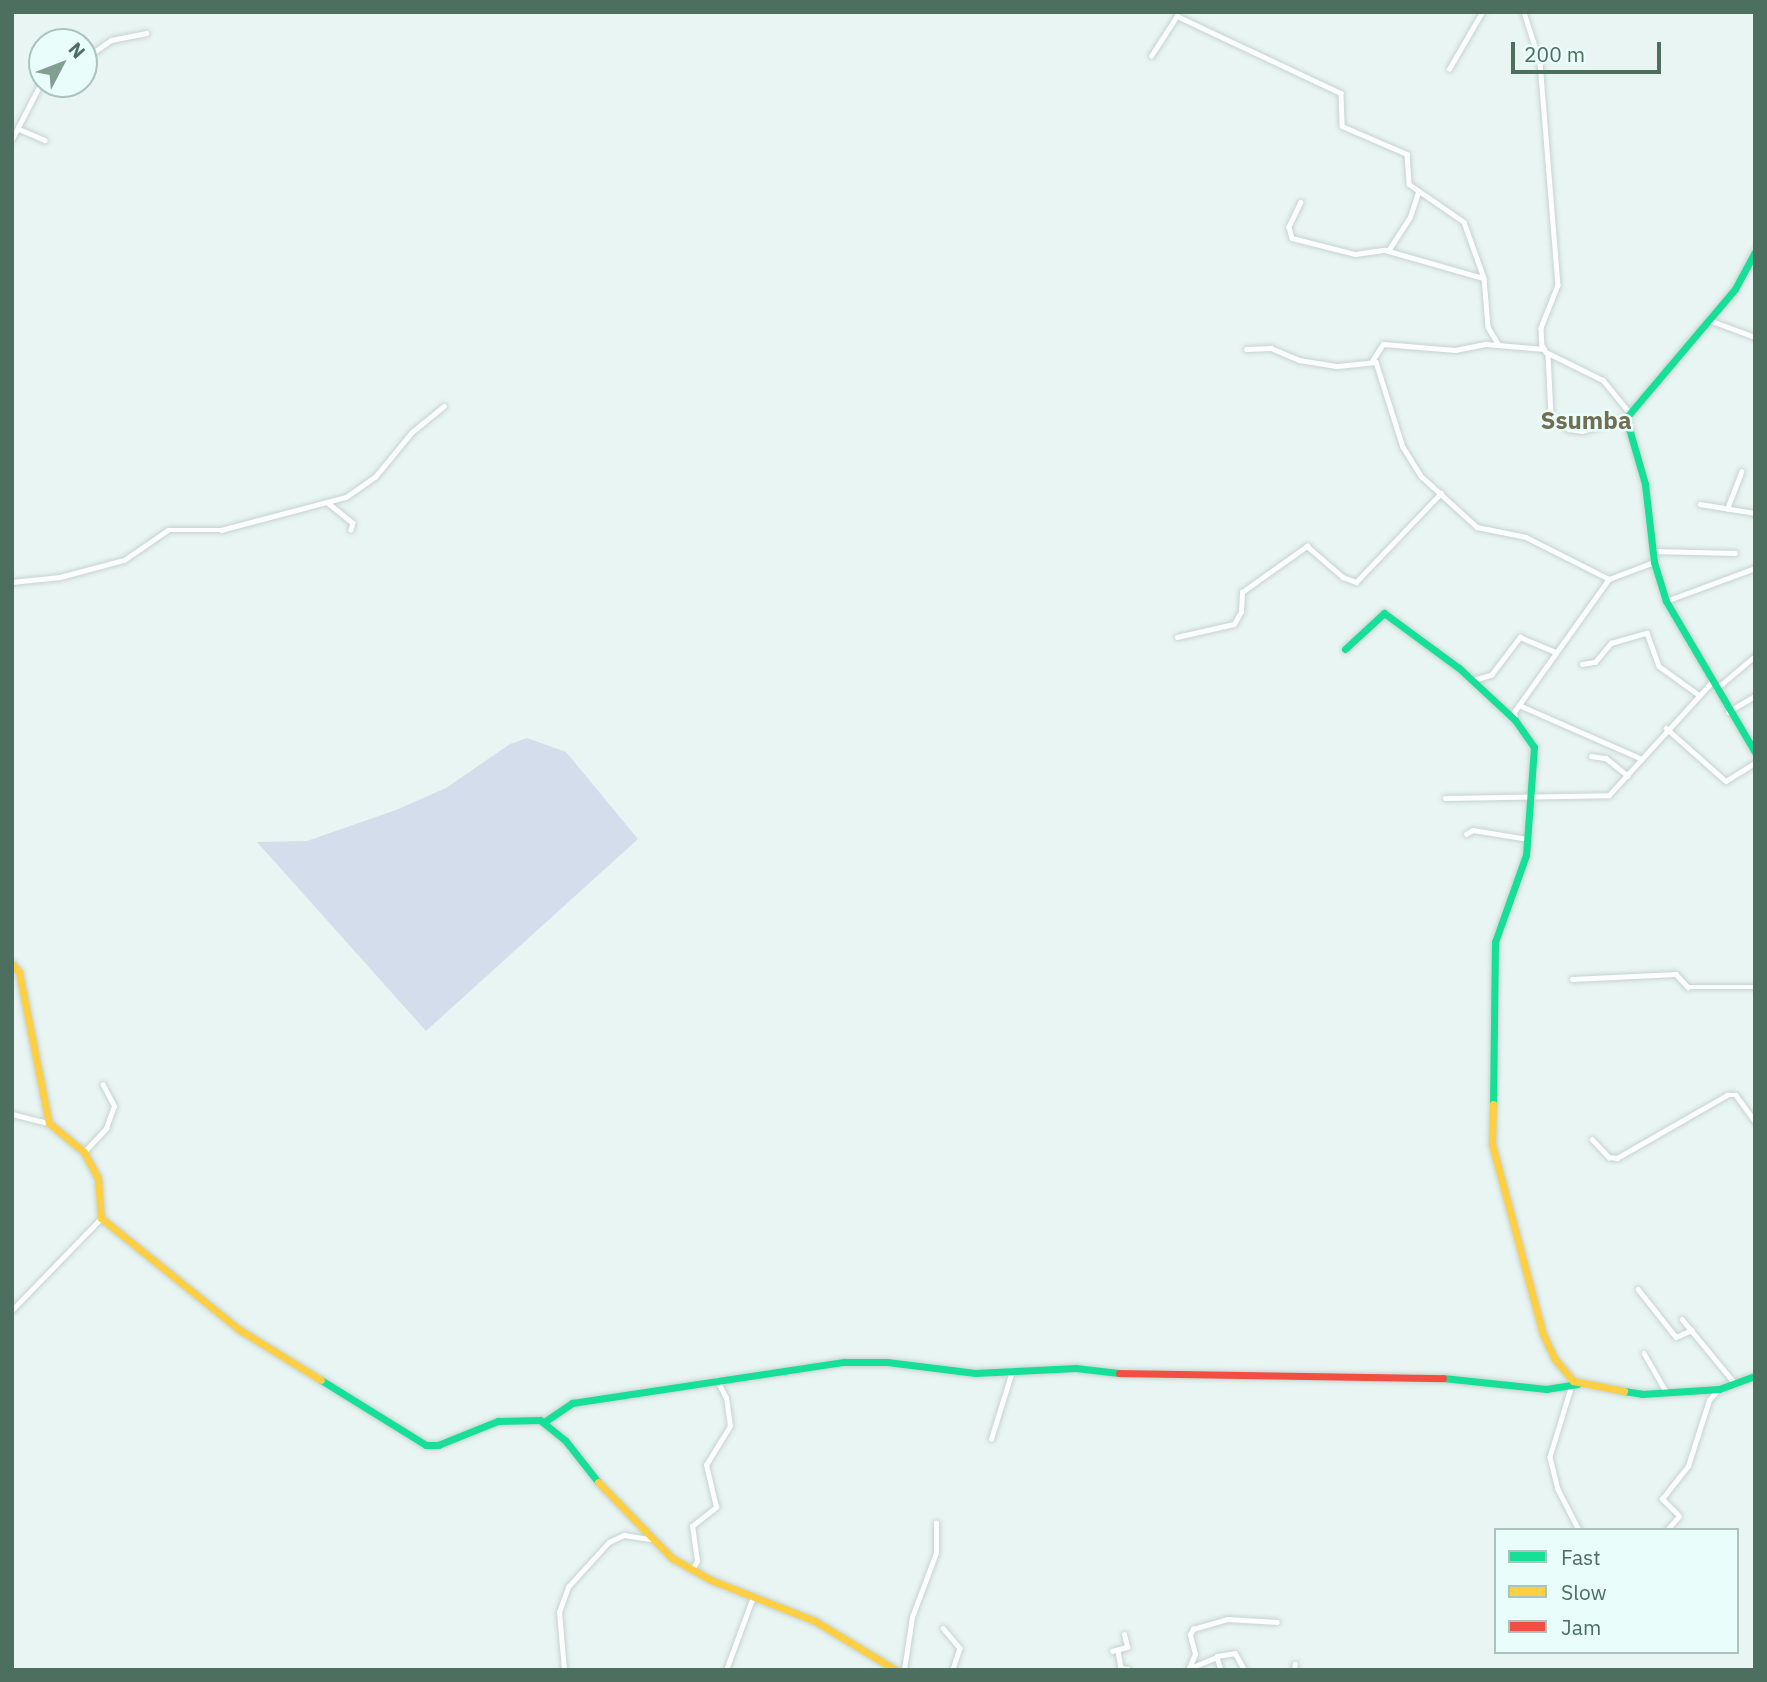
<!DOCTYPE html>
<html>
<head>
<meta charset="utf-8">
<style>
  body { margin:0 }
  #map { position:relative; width:1767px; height:1682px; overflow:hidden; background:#e8f5f2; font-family:"IBM Plex Sans",sans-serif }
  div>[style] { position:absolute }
  .green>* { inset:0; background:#d4ddeb }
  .roads { filter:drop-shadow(0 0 2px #c6d3d0) drop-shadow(0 0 2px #c6d3d0) }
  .street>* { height:4.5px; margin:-2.25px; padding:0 2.25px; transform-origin:2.25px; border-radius:2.25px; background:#fcfefd }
  .fast>* { height:7px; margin:-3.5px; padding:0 3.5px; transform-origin:3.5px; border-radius:3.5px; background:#16e098 }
  .slow>* { height:7px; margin:-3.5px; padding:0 3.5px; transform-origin:3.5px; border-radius:3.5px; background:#ffcf43 }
  .jam>* { height:7px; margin:-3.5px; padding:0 3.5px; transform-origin:3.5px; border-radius:3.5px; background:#f24e42 }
  span { translate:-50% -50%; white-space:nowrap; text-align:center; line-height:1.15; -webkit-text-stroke:5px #e9fdfa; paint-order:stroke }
  .quarter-label { font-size:24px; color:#726e52; font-weight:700 }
  .frame { position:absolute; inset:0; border:14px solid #4c6f60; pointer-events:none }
  .legend { position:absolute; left:1494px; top:1528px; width:245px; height:126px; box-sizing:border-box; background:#e9fdfa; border:2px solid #aac4bc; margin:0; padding:9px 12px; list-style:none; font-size:21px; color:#4c6f60 }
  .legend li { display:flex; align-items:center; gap:14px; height:35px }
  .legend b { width:35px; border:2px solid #aac4bc }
  .north { position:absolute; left:28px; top:28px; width:70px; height:70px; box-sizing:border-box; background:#e9fdfa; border:2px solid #aac4bc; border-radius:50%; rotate:48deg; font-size:19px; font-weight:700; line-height:28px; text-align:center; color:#4c6f60 }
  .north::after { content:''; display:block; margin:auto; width:24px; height:32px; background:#839e93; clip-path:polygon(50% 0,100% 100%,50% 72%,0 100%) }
  .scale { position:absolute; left:1511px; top:42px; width:150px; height:32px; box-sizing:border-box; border:4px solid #4c6f60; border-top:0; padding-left:9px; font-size:21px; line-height:24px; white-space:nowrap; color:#4c6f60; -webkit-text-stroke:5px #e9fdfa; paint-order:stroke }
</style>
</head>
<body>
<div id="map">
  <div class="green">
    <div style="clip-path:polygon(527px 738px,566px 752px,638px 839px,426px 1031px,257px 842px,307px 841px,396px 810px,446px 788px,510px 744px)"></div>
  </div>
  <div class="roads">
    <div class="street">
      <div style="left:1524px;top:12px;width:52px;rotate:72.3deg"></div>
      <div style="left:1540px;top:62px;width:224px;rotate:85.4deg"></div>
      <div style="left:1558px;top:285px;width:46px;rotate:111.6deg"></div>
      <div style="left:1541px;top:328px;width:17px;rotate:87deg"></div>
      <div style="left:1542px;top:345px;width:8px;rotate:60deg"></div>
      <div style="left:1546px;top:352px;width:64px;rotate:26.2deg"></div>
      <div style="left:1603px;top:380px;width:43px;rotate:50.7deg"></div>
      <div style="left:1151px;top:56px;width:48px;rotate:-57deg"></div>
      <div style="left:1177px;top:16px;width:181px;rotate:25.2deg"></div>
      <div style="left:1341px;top:93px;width:33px;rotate:88deg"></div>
      <div style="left:1342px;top:126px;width:71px;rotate:23.3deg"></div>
      <div style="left:1407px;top:154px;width:30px;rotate:86deg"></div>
      <div style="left:1409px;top:184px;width:67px;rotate:34.6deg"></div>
      <div style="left:1464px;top:222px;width:59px;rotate:70.3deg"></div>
      <div style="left:1484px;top:278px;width:49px;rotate:85.3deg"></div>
      <div style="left:1488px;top:327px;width:21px;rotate:59deg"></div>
      <div style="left:84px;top:59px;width:33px;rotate:-35deg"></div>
      <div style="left:111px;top:40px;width:36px;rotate:-11deg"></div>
      <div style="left:1449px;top:69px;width:66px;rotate:-59.9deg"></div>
      <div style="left:19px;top:129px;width:28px;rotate:23deg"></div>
      <div style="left:12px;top:139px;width:65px;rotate:-62.7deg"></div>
      <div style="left:1301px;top:202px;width:28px;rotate:116deg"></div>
      <div style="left:1289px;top:227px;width:11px;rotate:75deg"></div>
      <div style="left:1292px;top:238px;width:65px;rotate:14.3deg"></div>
      <div style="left:1355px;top:254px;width:30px;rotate:-8deg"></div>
      <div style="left:1385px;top:250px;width:102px;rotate:15.9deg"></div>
      <div style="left:1388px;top:251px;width:40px;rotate:-57.1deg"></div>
      <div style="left:1410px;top:217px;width:26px;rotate:-72deg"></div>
      <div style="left:1709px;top:320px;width:49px;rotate:20.3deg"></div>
      <div style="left:1246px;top:349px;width:25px;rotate:-2deg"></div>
      <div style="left:1271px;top:348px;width:30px;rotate:23deg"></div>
      <div style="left:1299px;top:360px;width:39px;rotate:9deg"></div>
      <div style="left:1338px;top:366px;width:38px;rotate:-6deg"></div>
      <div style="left:1376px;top:362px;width:89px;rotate:72.4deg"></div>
      <div style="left:1403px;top:447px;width:34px;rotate:58deg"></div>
      <div style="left:1421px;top:476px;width:76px;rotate:42.3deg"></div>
      <div style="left:1477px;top:527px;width:50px;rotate:11.5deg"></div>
      <div style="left:1526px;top:537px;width:93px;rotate:26.8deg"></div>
      <div style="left:1609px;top:579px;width:48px;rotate:-20.7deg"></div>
      <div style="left:1548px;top:354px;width:62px;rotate:87.2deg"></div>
      <div style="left:1551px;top:416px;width:22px;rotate:36deg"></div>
      <div style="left:1569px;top:429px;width:13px;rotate:9deg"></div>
      <div style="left:1582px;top:431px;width:46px;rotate:-16.5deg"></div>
      <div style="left:1372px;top:361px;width:20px;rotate:-57deg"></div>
      <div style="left:1383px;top:344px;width:72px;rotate:4.8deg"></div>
      <div style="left:1455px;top:350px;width:32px;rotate:-11deg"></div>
      <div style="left:1486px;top:344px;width:58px;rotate:4.9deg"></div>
      <div style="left:327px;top:502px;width:33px;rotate:39deg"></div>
      <div style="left:353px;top:523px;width:7px;rotate:106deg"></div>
      <div style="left:1700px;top:504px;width:56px;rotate:9.3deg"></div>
      <div style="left:1727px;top:509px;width:40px;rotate:-69deg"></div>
      <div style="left:1652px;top:551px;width:83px;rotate:1.4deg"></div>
      <div style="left:12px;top:582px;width:48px;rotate:-5.9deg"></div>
      <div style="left:60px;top:577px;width:66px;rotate:-14.9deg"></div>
      <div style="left:124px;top:560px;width:53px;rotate:-34.3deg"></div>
      <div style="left:168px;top:530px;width:53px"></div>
      <div style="left:221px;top:530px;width:129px;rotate:-14.8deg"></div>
      <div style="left:346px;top:497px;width:35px;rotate:-35deg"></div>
      <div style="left:375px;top:477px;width:58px;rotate:-50.6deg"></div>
      <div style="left:412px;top:432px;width:41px;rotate:-39.1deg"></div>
      <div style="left:1666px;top:601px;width:95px;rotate:-20.3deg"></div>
      <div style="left:1177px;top:637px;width:58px;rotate:-12.8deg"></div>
      <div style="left:1234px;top:624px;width:14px;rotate:-60deg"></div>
      <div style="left:1241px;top:612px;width:20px;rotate:-87deg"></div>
      <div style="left:1242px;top:592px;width:80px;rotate:-35.3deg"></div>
      <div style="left:1307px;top:546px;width:48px;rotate:40.7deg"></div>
      <div style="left:1343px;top:577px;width:14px;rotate:21deg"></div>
      <div style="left:1356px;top:582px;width:123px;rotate:-46.3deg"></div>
      <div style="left:1582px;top:664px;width:13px;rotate:-9deg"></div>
      <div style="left:1595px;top:662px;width:25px;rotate:-50deg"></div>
      <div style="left:1611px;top:643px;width:37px;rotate:-16deg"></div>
      <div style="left:1647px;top:633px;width:35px;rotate:70deg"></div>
      <div style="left:1659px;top:666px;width:49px;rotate:35.9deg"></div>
      <div style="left:1473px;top:680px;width:19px;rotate:-16deg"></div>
      <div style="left:1491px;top:675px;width:48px;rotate:-52.7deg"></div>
      <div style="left:1520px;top:637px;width:39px;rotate:23deg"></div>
      <div style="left:1716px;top:689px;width:51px;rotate:-40.2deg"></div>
      <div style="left:1519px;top:705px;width:134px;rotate:23.7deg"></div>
      <div style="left:1728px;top:712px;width:31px;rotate:-31deg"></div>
      <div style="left:1515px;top:719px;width:7px;rotate:-98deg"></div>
      <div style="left:1514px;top:712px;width:163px;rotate:-54.5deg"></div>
      <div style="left:1666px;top:728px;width:80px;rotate:41.5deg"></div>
      <div style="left:1726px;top:781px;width:34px;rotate:-32deg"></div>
      <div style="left:1591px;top:756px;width:15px;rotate:8deg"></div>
      <div style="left:1606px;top:758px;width:28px;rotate:39deg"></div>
      <div style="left:1445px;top:798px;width:164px;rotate:-1deg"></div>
      <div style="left:1609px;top:795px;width:151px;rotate:-47.7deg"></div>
      <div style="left:1466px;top:834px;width:8px;rotate:-30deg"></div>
      <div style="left:1473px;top:830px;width:56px;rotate:9.3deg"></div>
      <div style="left:1572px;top:979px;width:104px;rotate:-2.8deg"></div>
      <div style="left:1676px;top:974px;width:18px;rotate:47deg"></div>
      <div style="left:1688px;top:987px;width:67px"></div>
      <div style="left:12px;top:1114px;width:38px;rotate:14deg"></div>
      <div style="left:1592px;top:1139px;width:25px;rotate:47deg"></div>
      <div style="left:1609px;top:1157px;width:8px;rotate:7deg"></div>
      <div style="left:1617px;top:1158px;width:127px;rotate:-29.8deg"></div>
      <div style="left:1727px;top:1095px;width:9px"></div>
      <div style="left:1736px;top:1095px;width:32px;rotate:54deg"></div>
      <div style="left:84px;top:1152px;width:33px;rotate:-47deg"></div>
      <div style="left:106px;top:1128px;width:23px;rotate:-70deg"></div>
      <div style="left:114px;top:1106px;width:24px;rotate:-118deg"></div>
      <div style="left:1638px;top:1289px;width:61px;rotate:51.6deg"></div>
      <div style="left:1676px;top:1337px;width:17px;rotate:-24deg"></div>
      <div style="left:12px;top:1310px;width:128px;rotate:-45.9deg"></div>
      <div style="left:1682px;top:1319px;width:82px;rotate:50.5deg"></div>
      <div style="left:1644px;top:1353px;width:46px;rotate:60.1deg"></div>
      <div style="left:1572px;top:1385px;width:75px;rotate:107deg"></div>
      <div style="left:1550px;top:1457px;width:33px;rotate:76deg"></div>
      <div style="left:1558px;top:1489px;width:46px;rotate:62.9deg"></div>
      <div style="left:991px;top:1439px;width:71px;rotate:-72.8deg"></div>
      <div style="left:1667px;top:1530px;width:18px;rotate:-49deg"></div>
      <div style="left:1679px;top:1516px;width:24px;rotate:-135deg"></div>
      <div style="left:1662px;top:1499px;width:42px;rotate:-51.8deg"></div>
      <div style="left:1688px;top:1466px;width:69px;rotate:-72.3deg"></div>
      <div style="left:1709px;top:1400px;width:13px;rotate:-48deg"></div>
      <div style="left:692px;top:1570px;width:10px;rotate:-61deg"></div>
      <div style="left:697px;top:1561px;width:35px;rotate:-98deg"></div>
      <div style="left:692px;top:1526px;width:31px;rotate:-38deg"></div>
      <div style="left:716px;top:1507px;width:43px;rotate:-103.4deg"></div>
      <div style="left:706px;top:1465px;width:46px;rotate:-58.4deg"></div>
      <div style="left:730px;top:1426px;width:28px;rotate:-98deg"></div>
      <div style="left:726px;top:1398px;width:20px;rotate:-117deg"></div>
      <div style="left:943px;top:1628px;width:26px;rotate:50deg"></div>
      <div style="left:960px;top:1648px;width:23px;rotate:108deg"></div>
      <div style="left:1118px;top:1650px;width:18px;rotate:81deg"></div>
      <div style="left:1121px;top:1668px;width:7px;rotate:8deg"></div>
      <div style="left:1112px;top:1651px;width:16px;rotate:-15deg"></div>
      <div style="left:1127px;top:1647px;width:13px;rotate:-103deg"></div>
      <div style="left:1217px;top:1656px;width:18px;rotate:-9deg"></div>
      <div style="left:1235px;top:1653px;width:20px;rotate:60deg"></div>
      <div style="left:1190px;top:1668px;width:29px;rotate:-22deg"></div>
      <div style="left:1217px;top:1657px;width:14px;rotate:73deg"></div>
      <div style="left:564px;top:1670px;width:58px;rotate:-94.9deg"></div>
      <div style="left:559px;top:1612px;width:27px;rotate:-70deg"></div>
      <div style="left:568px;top:1587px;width:61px;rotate:-47.7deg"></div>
      <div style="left:609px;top:1542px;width:17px;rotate:-25deg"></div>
      <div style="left:624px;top:1535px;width:26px;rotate:9deg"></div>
      <div style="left:726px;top:1670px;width:78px;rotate:-69.7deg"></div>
      <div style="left:904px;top:1670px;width:54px;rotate:-81.4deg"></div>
      <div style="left:912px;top:1617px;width:68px;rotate:-69.4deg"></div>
      <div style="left:936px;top:1553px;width:30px;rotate:-90deg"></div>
      <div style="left:1188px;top:1670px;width:17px;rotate:-66deg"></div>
      <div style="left:1195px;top:1654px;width:20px;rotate:-105deg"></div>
      <div style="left:1190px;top:1635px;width:7px;rotate:-63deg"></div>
      <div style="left:1193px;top:1629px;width:35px;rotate:-16deg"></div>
      <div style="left:1227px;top:1619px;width:50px;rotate:3.4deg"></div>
      <div style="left:1294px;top:1670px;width:6px;rotate:-81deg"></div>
    </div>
    <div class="fast">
      <div style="left:1755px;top:252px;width:42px;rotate:118.4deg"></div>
      <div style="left:1735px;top:289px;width:169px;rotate:130.2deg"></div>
      <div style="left:1626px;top:418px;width:69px;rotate:73.9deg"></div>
      <div style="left:1645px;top:484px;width:79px;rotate:83.4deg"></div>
      <div style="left:1654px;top:562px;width:41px;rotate:72.9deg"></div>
      <div style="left:1666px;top:601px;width:175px;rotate:59.5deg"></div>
      <div style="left:1345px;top:649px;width:53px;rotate:-42.7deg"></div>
      <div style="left:1384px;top:613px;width:93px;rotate:36.3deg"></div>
      <div style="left:1459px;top:668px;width:76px;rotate:42.9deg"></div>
      <div style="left:1515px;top:720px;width:33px;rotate:55deg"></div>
      <div style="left:1534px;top:747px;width:108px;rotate:94.2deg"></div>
      <div style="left:1526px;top:855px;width:92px;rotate:109.6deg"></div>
      <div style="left:1495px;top:942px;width:162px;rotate:90.7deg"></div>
      <div style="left:1443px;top:1378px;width:104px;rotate:6.1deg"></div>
      <div style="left:1546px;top:1389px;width:32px;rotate:-9deg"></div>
      <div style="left:321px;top:1380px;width:123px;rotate:31.8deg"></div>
      <div style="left:426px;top:1445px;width:12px"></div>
      <div style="left:438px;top:1445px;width:65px;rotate:-21.8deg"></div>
      <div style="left:498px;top:1421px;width:42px;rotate:-1.4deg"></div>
      <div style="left:540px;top:1420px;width:32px;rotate:39deg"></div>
      <div style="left:565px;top:1440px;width:53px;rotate:51.8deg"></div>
      <div style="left:1624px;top:1391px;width:18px;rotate:9deg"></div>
      <div style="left:1642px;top:1394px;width:77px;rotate:-3.7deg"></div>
      <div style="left:1719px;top:1389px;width:38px;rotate:-20deg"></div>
      <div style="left:544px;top:1422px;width:34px;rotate:-34deg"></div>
      <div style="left:572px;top:1403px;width:275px;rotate:-8.6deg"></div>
      <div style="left:844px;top:1362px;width:43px"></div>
      <div style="left:887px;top:1362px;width:89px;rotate:7.1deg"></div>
      <div style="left:975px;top:1373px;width:101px;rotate:-2.8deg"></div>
      <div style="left:1076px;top:1368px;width:43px;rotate:6.6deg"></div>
    </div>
    <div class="slow">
      <div style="left:12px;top:964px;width:11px;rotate:49deg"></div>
      <div style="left:19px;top:972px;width:154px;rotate:78.8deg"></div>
      <div style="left:49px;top:1123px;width:45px;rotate:39.6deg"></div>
      <div style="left:84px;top:1152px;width:30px;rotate:62deg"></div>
      <div style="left:98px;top:1178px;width:40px;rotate:85.7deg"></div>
      <div style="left:101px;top:1218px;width:179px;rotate:38.9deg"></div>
      <div style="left:240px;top:1330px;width:95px;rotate:31.7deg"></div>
      <div style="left:1493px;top:1104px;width:40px;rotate:91.4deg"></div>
      <div style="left:1492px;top:1144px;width:197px;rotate:75deg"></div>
      <div style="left:1543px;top:1334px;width:26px;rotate:65deg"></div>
      <div style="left:1554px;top:1358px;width:30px;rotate:50deg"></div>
      <div style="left:1573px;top:1381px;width:52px;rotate:11.1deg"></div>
      <div style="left:598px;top:1482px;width:106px;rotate:45.8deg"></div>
      <div style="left:672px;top:1558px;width:45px;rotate:29.4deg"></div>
      <div style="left:711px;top:1580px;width:112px;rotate:21.5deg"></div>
      <div style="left:815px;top:1621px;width:95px;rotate:31.2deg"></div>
    </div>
    <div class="jam">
      <div style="left:1119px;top:1373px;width:324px;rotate:0.9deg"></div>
    </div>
  </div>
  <div class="quarter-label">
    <span style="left:1586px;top:421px">Ssumba</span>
  </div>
  <div class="frame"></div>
  <ul class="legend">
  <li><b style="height:9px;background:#16e098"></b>Fast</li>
  <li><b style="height:9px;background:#ffcf43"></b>Slow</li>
  <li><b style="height:9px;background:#f24e42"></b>Jam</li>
  </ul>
  <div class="north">N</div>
  <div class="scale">200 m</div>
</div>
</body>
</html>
